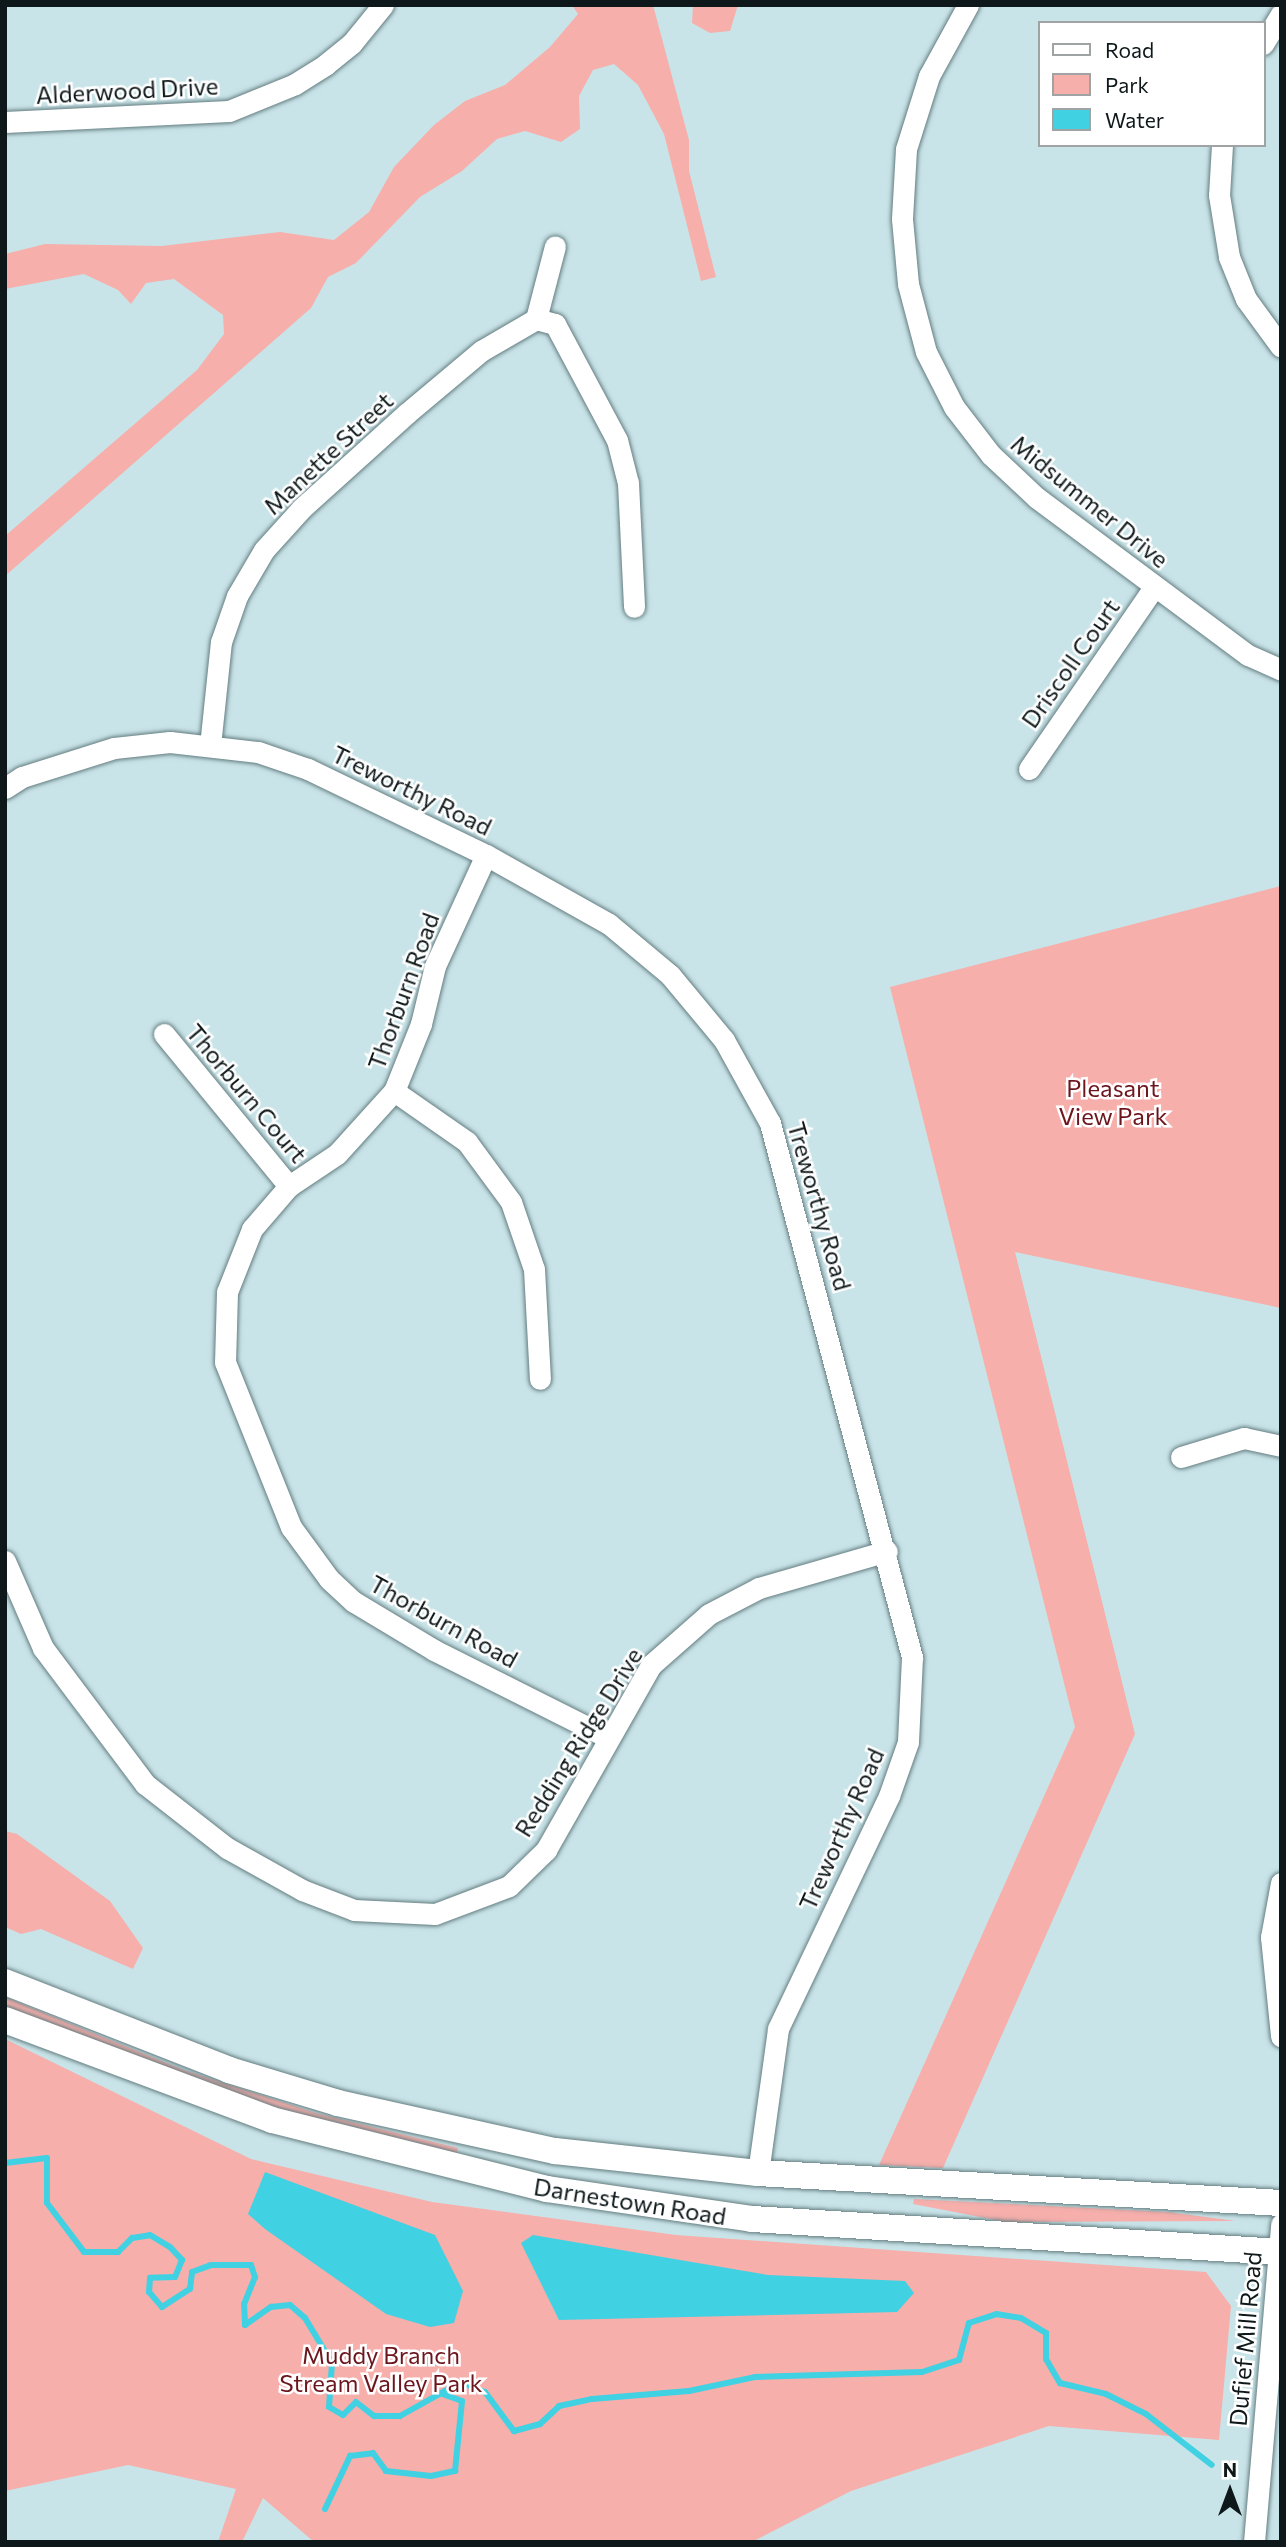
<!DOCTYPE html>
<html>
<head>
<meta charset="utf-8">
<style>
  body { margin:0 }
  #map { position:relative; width:1286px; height:2547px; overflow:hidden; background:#c9e4e8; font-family:Commissioner,sans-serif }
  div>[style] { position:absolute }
  .green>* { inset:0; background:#f6afab }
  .water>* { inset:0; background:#40d1e3 }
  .stream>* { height:6px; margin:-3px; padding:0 3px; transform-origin:3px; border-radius:3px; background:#40d1e3 }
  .roads { filter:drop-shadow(0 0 2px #647d81) drop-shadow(0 0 2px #647d81) }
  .minor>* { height:21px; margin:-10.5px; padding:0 10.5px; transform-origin:10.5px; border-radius:10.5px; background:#fff }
  .major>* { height:26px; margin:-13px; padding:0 13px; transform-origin:13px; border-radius:13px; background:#fff }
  span { translate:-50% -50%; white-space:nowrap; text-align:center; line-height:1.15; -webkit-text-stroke:5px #fff; paint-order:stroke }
  .street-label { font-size:24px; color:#0e181a }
  .park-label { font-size:24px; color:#6c151c }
  .frame { position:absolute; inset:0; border:7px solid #0e181a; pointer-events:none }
  .legend { position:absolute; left:1038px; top:21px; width:228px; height:126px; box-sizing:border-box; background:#fff; border:2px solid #9fa3a3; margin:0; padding:9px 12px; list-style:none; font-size:21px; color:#0e181a }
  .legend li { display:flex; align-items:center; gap:14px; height:35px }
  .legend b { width:35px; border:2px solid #9fa3a3 }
  .north { position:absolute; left:1195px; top:2456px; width:70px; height:70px; -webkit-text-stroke:5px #fff; paint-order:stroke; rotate:0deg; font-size:19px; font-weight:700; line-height:28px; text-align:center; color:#0e181a }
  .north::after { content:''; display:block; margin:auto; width:24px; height:32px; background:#0e181a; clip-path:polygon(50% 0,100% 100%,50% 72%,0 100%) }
</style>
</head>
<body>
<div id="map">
  <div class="green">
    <div style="clip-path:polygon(572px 5px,653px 5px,689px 140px,689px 171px,716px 277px,701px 281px,664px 134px,638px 85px,614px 64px,593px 70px,579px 96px,580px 129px,561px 142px,525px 131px,497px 139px,462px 171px,420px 197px,356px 263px,328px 277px,311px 308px,5px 576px,5px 536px,197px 370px,224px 334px,223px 315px,174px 279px,146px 283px,131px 304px,118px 290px,84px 274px,5px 289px,5px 254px,45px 244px,162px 246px,280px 232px,334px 240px,369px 212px,394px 167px,434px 125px,465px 101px,505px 85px,550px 47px,578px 14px)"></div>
    <div style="clip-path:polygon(693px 5px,738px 5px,730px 31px,710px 33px,692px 23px)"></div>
    <div style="clip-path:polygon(1281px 886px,1281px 1308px,1015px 1252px,1135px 1734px,943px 2168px,879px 2165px,1075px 1727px,890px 987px)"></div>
    <div style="clip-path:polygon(5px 1831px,17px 1834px,110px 1901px,143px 1948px,133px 1969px,41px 1929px,21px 1934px,5px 1927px)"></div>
    <div style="clip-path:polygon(5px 1997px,184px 2070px,316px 2113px,458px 2148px,456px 2156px,268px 2108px,5px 2008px)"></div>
    <div style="clip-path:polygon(5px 2039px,251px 2159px,432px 2202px,676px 2235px,1206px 2272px,1231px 2306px,1219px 2440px,1049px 2426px,851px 2491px,752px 2542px,314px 2542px,263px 2498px,242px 2542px,218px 2542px,236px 2489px,128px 2465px,5px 2491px)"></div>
    <div style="clip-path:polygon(914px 2199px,1168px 2212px,1236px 2221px,1006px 2222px,913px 2204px)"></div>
  </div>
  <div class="water">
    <div style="clip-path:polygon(265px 2172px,435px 2235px,463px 2291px,454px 2323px,430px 2327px,386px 2314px,265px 2229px,248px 2214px)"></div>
    <div style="clip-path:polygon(533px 2235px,768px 2275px,905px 2281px,914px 2293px,897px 2312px,559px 2320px,521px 2243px)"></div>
  </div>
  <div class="stream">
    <div style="left:5px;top:2163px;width:42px;rotate:-6.8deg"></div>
    <div style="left:47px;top:2158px;width:45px;rotate:90deg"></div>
    <div style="left:47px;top:2203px;width:61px;rotate:52.9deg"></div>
    <div style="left:84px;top:2252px;width:34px"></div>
    <div style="left:118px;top:2252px;width:20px;rotate:-45deg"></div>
    <div style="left:132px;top:2238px;width:18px;rotate:-9deg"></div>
    <div style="left:150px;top:2235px;width:23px;rotate:31deg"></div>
    <div style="left:170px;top:2247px;width:18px;rotate:47deg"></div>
    <div style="left:182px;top:2260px;width:18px;rotate:112deg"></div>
    <div style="left:175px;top:2277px;width:25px;rotate:178deg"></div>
    <div style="left:150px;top:2278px;width:14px;rotate:94deg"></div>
    <div style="left:149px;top:2292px;width:20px;rotate:49deg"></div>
    <div style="left:162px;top:2307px;width:33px;rotate:-33deg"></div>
    <div style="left:190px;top:2289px;width:17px;rotate:-83deg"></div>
    <div style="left:192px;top:2272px;width:20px;rotate:-20deg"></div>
    <div style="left:211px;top:2265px;width:40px"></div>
    <div style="left:251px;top:2265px;width:13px;rotate:72deg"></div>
    <div style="left:255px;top:2277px;width:29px;rotate:112deg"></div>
    <div style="left:244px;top:2304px;width:21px;rotate:87deg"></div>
    <div style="left:245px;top:2325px;width:32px;rotate:-35deg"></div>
    <div style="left:271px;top:2307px;width:19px;rotate:-6deg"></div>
    <div style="left:290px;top:2305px;width:20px;rotate:41deg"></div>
    <div style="left:305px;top:2318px;width:52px;rotate:59deg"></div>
    <div style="left:332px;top:2363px;width:44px;rotate:93.9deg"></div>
    <div style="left:329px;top:2407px;width:16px;rotate:30deg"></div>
    <div style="left:343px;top:2415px;width:18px;rotate:-45deg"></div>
    <div style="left:356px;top:2402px;width:23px;rotate:38deg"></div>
    <div style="left:374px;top:2416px;width:26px"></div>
    <div style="left:400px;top:2416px;width:70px;rotate:-29.1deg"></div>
    <div style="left:461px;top:2382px;width:26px;rotate:23deg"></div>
    <div style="left:485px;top:2392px;width:49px;rotate:53.4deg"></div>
    <div style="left:514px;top:2431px;width:27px;rotate:-15deg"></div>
    <div style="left:540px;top:2424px;width:26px;rotate:-43deg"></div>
    <div style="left:559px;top:2406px;width:34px;rotate:-12deg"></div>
    <div style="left:592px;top:2399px;width:97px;rotate:-4.7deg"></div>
    <div style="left:689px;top:2391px;width:67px;rotate:-12deg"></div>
    <div style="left:755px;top:2377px;width:167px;rotate:-1.7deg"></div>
    <div style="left:922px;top:2372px;width:39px;rotate:-18deg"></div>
    <div style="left:959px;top:2360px;width:38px;rotate:-75deg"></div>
    <div style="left:969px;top:2323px;width:28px;rotate:-18deg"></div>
    <div style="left:996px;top:2314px;width:25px;rotate:9deg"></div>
    <div style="left:1021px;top:2318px;width:29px;rotate:31deg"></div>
    <div style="left:1046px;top:2333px;width:26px;rotate:90deg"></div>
    <div style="left:1046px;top:2359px;width:28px;rotate:60deg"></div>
    <div style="left:1060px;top:2383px;width:47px;rotate:13.4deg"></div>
    <div style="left:1106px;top:2394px;width:45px;rotate:26.6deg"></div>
    <div style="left:1146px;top:2414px;width:83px;rotate:37.7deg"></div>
    <div style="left:325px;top:2509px;width:59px;rotate:-64.7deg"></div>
    <div style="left:350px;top:2456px;width:23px;rotate:-7deg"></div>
    <div style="left:373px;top:2453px;width:22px;rotate:54deg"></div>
    <div style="left:386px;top:2471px;width:45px;rotate:6.3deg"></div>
    <div style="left:431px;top:2476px;width:25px;rotate:-12deg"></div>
    <div style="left:455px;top:2471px;width:70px;rotate:-84.3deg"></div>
    <div style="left:462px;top:2401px;width:20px;rotate:-160deg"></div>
  </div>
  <div class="roads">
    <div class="minor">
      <div style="left:968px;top:5px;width:81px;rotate:118.8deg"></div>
      <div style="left:929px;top:76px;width:77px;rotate:107.5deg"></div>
      <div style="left:906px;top:149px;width:70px;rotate:93.3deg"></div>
      <div style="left:902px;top:219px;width:65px;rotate:84.7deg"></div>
      <div style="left:908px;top:284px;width:70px;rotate:75.2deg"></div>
      <div style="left:926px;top:352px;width:62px;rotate:63deg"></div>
      <div style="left:954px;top:407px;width:61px;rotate:52.4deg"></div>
      <div style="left:991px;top:455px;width:63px;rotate:43.1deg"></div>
      <div style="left:1037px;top:498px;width:263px;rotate:36.7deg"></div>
      <div style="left:1248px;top:655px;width:36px;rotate:24deg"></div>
      <div style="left:1263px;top:44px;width:35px;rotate:-59deg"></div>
      <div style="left:5px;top:122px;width:224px;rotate:-2.8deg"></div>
      <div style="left:229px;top:111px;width:71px;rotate:-22.2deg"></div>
      <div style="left:295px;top:84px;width:36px;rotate:-32deg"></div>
      <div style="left:325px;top:65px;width:35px;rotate:-39deg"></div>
      <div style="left:352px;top:43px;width:49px;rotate:-50.8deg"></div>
      <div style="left:1222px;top:145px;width:50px;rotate:93.4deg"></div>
      <div style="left:1219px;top:195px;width:63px;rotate:80.8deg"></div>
      <div style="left:1229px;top:257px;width:45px;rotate:68deg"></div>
      <div style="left:1246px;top:299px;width:59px;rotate:53.9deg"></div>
      <div style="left:536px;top:319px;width:20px;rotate:15deg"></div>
      <div style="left:555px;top:324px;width:132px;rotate:61.9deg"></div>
      <div style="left:617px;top:440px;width:44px;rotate:75.7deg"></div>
      <div style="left:628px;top:483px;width:124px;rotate:87.2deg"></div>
      <div style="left:210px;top:746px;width:105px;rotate:-84deg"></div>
      <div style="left:221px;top:642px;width:49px;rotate:-70.8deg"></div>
      <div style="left:237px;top:596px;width:53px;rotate:-59.6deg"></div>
      <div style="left:264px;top:550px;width:57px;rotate:-47.9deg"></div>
      <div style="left:302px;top:508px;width:140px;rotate:-42.1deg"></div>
      <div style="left:406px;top:414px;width:98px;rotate:-40deg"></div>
      <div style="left:481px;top:351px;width:64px;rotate:-30.2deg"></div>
      <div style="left:536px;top:319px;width:75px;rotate:-75.4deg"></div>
      <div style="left:1029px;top:769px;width:221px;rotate:-55.5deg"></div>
      <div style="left:5px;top:788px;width:20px;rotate:-33deg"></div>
      <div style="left:22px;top:777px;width:96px;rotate:-17.5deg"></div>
      <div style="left:114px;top:748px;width:56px;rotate:-6.1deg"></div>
      <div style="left:170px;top:742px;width:89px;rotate:6.5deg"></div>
      <div style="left:258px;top:752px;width:53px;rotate:18.8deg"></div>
      <div style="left:308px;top:769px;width:198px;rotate:25.8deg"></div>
      <div style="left:486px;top:855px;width:141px;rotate:29.3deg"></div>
      <div style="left:609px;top:924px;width:80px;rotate:39.9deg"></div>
      <div style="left:670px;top:975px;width:85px;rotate:50.3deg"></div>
      <div style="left:724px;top:1040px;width:95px;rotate:61deg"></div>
      <div style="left:770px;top:1123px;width:553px;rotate:75.11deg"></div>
      <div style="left:912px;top:1657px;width:85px;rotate:92.7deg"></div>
      <div style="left:908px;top:1742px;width:57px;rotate:109.4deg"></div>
      <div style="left:889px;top:1796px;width:258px;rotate:115.5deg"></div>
      <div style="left:778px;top:2029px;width:145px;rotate:97.9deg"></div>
      <div style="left:486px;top:855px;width:122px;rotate:114.7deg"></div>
      <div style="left:435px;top:966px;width:60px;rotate:103.6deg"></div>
      <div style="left:421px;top:1024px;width:72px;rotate:111.9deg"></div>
      <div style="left:394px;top:1091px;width:85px;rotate:132.1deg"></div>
      <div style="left:337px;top:1154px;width:58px;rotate:146.3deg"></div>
      <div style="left:289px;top:1186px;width:57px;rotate:130.7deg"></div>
      <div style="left:252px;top:1229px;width:68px;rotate:111.6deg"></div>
      <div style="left:227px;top:1292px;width:70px;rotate:91.6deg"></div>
      <div style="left:225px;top:1362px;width:178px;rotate:68.2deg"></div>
      <div style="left:291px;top:1527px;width:64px;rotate:53.8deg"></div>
      <div style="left:329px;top:1579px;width:34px;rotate:43deg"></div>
      <div style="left:354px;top:1602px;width:93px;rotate:31deg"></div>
      <div style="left:434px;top:1650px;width:194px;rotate:26.7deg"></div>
      <div style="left:164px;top:1034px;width:197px;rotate:50.6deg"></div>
      <div style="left:394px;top:1091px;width:89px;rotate:34.9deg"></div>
      <div style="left:467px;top:1142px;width:74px;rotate:53.7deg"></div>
      <div style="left:511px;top:1202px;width:71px;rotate:71.1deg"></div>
      <div style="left:534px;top:1269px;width:110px;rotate:86.9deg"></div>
      <div style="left:1181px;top:1457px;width:66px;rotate:-16.8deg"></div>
      <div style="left:1244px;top:1438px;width:38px;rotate:12deg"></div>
      <div style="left:5px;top:1561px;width:95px;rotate:66.4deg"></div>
      <div style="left:43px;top:1648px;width:170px;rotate:53.1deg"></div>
      <div style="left:145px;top:1784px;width:104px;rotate:38deg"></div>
      <div style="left:227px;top:1848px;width:86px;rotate:29.2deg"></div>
      <div style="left:302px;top:1890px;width:56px;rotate:21deg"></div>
      <div style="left:354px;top:1910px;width:81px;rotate:2.8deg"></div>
      <div style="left:435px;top:1914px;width:79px;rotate:-20.7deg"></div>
      <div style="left:509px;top:1886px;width:52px;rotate:-44.2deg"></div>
      <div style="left:546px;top:1850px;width:213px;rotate:-60.4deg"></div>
      <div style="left:651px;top:1665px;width:77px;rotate:-41.3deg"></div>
      <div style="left:709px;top:1614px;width:56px;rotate:-27.5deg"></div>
      <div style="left:759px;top:1588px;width:133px;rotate:-16.1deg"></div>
      <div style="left:1281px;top:1883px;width:55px;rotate:100.5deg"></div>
      <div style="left:1271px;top:1937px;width:100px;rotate:84.2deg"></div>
      <div style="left:1254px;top:2542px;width:319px;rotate:-85.1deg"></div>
    </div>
    <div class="major">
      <div style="left:5px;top:1982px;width:241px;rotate:21.4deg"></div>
      <div style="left:229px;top:2070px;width:114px;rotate:16.8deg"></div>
      <div style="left:338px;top:2103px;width:222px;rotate:12.5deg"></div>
      <div style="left:555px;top:2151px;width:204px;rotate:6.2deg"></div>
      <div style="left:758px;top:2173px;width:524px;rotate:3.28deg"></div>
      <div style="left:5px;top:2020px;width:285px;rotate:20.5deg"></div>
      <div style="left:272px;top:2120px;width:284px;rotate:14.1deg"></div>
      <div style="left:547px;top:2189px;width:207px;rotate:8.3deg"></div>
      <div style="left:752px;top:2219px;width:530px;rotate:3.57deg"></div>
    </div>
  </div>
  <div class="street-label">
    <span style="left:127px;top:90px;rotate:-3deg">Alderwood Drive</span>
    <span style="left:328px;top:453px;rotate:-43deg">Manette Street</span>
    <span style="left:1090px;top:501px;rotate:39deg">Midsummer Drive</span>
    <span style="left:1070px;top:663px;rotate:-55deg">Driscoll Court</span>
    <span style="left:412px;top:790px;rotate:26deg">Treworthy Road</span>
    <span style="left:403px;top:991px;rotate:-70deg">Thorburn Road</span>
    <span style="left:247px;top:1093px;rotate:50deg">Thorburn Court</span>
    <span style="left:820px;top:1206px;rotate:74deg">Treworthy Road</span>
    <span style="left:444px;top:1621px;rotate:29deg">Thorburn Road</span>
    <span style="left:578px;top:1742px;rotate:-58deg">Redding Ridge Drive</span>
    <span style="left:841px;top:1829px;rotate:-66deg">Treworthy Road</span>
    <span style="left:630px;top:2201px;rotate:9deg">Darnestown Road</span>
    <span style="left:1245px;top:2339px;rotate:-85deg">Dufief Mill Road</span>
  </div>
  <div class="park-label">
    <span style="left:1113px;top:1102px">Pleasant<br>View Park</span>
    <span style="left:381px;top:2369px">Muddy Branch<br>Stream Valley Park</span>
  </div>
  <div class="frame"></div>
  <ul class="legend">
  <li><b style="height:9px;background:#fff"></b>Road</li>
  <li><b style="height:19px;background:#f6afab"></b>Park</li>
  <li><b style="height:19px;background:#40d1e3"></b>Water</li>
  </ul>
  <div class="north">N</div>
</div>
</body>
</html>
